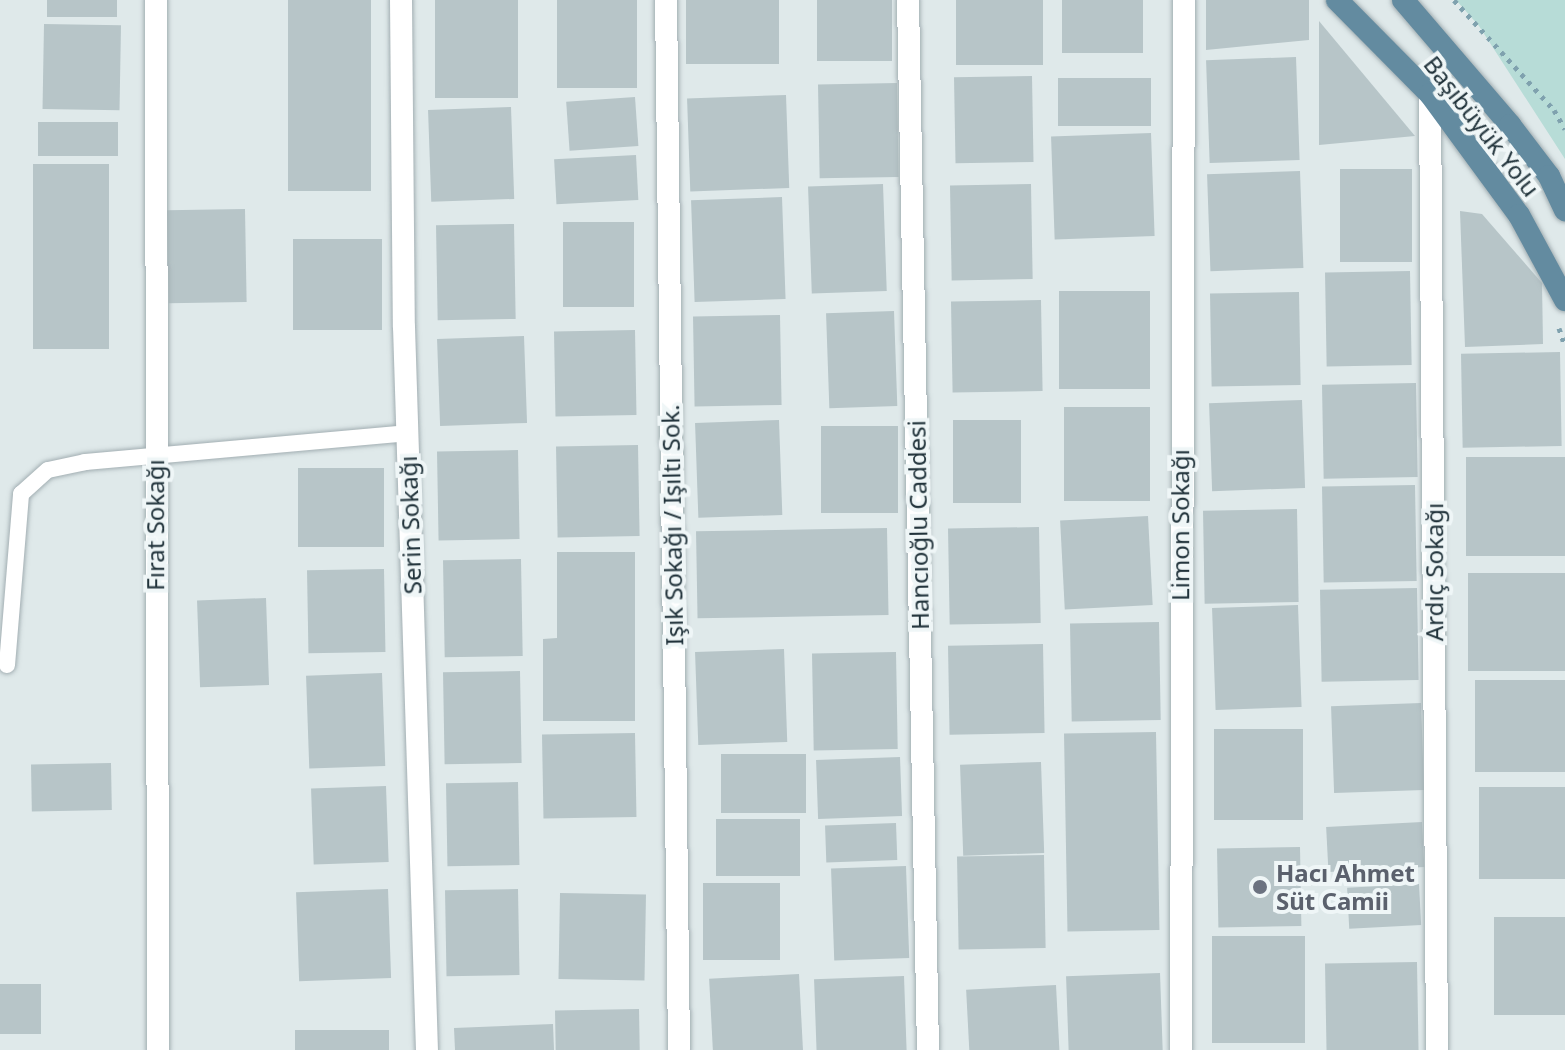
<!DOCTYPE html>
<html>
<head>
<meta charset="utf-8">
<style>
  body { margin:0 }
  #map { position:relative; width:1565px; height:1050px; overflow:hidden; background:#dfe9ea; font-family:"Noto Sans",sans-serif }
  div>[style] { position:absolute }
  .green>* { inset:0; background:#b7dcd7 }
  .building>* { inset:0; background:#b7c5c8; transform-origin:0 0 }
  .path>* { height:5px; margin-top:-2.5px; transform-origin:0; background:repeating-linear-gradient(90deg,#7fa1ae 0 4px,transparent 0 10px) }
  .roads { filter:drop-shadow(0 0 2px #a2aeb2) drop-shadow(0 0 2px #a2aeb2) }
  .service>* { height:16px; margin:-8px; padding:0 8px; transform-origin:8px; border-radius:8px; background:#fff }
  .minor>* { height:22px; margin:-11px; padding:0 11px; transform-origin:11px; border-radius:11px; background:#fff }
  .tertiary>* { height:22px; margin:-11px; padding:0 11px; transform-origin:11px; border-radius:11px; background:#fff }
  .primary>* { height:22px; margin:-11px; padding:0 11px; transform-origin:11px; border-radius:11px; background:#638ba0 }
  .dots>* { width:22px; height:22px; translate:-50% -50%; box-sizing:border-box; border:4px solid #eff6f7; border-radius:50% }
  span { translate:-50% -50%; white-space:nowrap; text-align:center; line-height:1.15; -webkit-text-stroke:8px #eff6f7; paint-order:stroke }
  .street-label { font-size:24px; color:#20323a }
  .worship-label { font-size:24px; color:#5b616d; font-weight:700 }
  .left { translate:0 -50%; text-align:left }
</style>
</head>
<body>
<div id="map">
  <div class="green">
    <div style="clip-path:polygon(1456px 0,1565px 0,1565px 159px,1479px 26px)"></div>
  </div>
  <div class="building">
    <div style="left:47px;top:0;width:70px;height:17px"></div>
    <div style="left:288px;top:0;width:83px;height:191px"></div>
    <div style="left:435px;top:0;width:83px;height:98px"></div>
    <div style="left:557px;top:0;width:80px;height:88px"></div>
    <div style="left:686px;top:0;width:93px;height:64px"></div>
    <div style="left:817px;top:0;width:75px;height:61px"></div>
    <div style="left:956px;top:0;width:87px;height:65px"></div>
    <div style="left:1062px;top:0;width:81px;height:53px"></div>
    <div style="clip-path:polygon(1206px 0,1309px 0,1309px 40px,1206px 50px)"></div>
    <div style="clip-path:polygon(1319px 21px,1415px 136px,1319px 145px)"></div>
    <div style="left:44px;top:24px;width:77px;height:85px;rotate:1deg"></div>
    <div style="left:1296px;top:57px;width:103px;height:90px;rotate:88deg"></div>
    <div style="left:1032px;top:76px;width:86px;height:78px;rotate:89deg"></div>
    <div style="left:1151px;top:78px;width:48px;height:93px;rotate:90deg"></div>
    <div style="left:897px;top:83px;width:94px;height:79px;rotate:89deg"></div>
    <div style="left:786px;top:95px;width:93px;height:99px;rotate:88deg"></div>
    <div style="left:635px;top:97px;width:49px;height:69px;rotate:86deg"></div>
    <div style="left:511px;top:107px;width:92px;height:83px;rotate:88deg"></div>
    <div style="left:38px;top:122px;width:80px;height:34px"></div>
    <div style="left:1151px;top:133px;width:103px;height:100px;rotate:88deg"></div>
    <div style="left:636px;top:155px;width:45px;height:82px;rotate:87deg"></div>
    <div style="left:33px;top:164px;width:76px;height:185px"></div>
    <div style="left:1340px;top:169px;width:72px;height:93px"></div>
    <div style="left:1300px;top:171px;width:97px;height:93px;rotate:88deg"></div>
    <div style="left:883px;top:184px;width:107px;height:75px;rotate:88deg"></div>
    <div style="left:1031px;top:184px;width:95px;height:81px;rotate:89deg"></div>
    <div style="left:782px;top:197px;width:102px;height:91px;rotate:88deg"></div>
    <div style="left:245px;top:209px;width:93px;height:78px;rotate:89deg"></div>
    <div style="clip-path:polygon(1460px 211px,1482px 214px,1542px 283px,1543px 344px,1465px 347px)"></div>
    <div style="left:563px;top:222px;width:71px;height:85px"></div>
    <div style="left:514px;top:224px;width:95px;height:78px;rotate:89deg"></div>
    <div style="left:293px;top:239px;width:89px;height:91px"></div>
    <div style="left:1410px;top:271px;width:94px;height:85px;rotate:89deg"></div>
    <div style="left:1150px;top:291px;width:98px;height:91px;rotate:90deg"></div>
    <div style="left:1299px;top:292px;width:93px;height:89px;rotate:89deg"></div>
    <div style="left:1041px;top:300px;width:91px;height:90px;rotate:89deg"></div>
    <div style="left:894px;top:311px;width:95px;height:68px;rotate:88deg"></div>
    <div style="left:780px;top:315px;width:90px;height:87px;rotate:89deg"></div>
    <div style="left:635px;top:330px;width:85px;height:81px;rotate:89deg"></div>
    <div style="left:524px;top:336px;width:87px;height:87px;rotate:88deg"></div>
    <div style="left:1560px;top:352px;width:94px;height:99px;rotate:89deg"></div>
    <div style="left:1416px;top:383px;width:94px;height:94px;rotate:89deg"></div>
    <div style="left:1302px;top:400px;width:88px;height:93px;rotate:88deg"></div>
    <div style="left:1150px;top:407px;width:94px;height:86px;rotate:90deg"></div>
    <div style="left:779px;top:420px;width:95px;height:84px;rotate:88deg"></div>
    <div style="left:953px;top:420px;width:68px;height:83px"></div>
    <div style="left:821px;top:426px;width:77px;height:87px"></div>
    <div style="left:638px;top:445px;width:91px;height:82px;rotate:89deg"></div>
    <div style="left:518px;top:450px;width:89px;height:81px;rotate:89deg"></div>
    <div style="left:1565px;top:457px;width:99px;height:99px;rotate:90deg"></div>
    <div style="left:298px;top:468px;width:86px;height:79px"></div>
    <div style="left:1415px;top:485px;width:96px;height:93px;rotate:89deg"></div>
    <div style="left:1297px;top:509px;width:93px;height:94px;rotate:89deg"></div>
    <div style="left:1148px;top:516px;width:89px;height:88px;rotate:87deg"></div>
    <div style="left:1039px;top:527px;width:96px;height:91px;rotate:89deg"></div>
    <div style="left:887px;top:528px;width:87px;height:191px;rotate:89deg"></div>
    <div style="clip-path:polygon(557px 552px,635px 552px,635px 721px,543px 721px,543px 639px,557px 638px)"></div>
    <div style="left:521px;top:559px;width:97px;height:78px;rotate:89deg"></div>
    <div style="left:384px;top:569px;width:83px;height:77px;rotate:89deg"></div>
    <div style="left:1565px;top:573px;width:98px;height:97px;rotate:90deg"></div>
    <div style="left:1417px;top:588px;width:92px;height:97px;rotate:89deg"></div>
    <div style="left:266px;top:598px;width:87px;height:69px;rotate:88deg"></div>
    <div style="left:1298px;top:605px;width:102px;height:86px;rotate:88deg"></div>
    <div style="left:1159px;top:622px;width:98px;height:89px;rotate:89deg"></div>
    <div style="left:1043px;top:644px;width:89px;height:95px;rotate:89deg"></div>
    <div style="left:784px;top:649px;width:93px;height:89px;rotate:88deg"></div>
    <div style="left:896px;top:652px;width:97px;height:84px;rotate:89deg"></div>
    <div style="left:520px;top:671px;width:92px;height:77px;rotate:89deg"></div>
    <div style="left:382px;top:673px;width:93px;height:76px;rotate:88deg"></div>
    <div style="left:1565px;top:680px;width:92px;height:90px;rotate:90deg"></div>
    <div style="left:1421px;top:703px;width:87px;height:90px;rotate:88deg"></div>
    <div style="left:1214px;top:729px;width:89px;height:91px"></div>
    <div style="left:1156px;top:732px;width:198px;height:92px;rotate:89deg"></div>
    <div style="left:635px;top:733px;width:84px;height:93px;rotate:89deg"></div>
    <div style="left:721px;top:754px;width:85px;height:59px"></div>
    <div style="left:900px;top:757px;width:59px;height:84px;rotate:88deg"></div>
    <div style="left:1041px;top:762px;width:91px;height:81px;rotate:88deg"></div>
    <div style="left:111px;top:763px;width:47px;height:80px;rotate:89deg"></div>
    <div style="left:518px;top:782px;width:83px;height:72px;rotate:89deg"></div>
    <div style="left:386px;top:786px;width:76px;height:75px;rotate:88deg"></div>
    <div style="left:1565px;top:787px;width:92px;height:86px;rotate:90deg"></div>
    <div style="left:716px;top:819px;width:84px;height:57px"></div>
    <div style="left:1422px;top:822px;width:45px;height:96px;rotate:87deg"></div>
    <div style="left:896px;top:823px;width:37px;height:71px;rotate:88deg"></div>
    <div style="left:1300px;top:847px;width:79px;height:83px;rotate:89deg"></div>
    <div style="left:1044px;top:855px;width:93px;height:87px;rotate:89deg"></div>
    <div style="left:906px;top:866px;width:92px;height:75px;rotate:88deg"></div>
    <div style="left:703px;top:883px;width:77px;height:77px"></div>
    <div style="left:1419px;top:884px;width:41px;height:72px;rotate:87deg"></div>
    <div style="left:388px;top:889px;width:89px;height:92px;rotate:88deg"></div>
    <div style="left:518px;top:889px;width:86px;height:73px;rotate:89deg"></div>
    <div style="left:560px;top:893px;width:86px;height:86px;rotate:1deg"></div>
    <div style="left:1565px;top:917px;width:98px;height:71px;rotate:90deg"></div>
    <div style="left:1212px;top:936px;width:93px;height:107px"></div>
    <div style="left:1417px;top:962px;width:88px;height:92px;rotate:89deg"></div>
    <div style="left:1160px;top:973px;width:77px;height:94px;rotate:88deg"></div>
    <div style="left:799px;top:974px;width:76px;height:90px;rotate:87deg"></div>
    <div style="left:904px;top:976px;width:74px;height:90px;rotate:88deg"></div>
    <div style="left:41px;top:984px;width:50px;height:41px;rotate:90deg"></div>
    <div style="left:1056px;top:985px;width:65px;height:90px;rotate:87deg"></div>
    <div style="left:639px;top:1009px;width:41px;height:84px;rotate:89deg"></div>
    <div style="clip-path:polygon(553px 1024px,554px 1050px,455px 1050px,454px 1028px)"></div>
    <div style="left:389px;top:1030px;width:20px;height:94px;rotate:90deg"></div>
  </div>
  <div class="path">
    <div style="left:1454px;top:0;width:149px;rotate:47.7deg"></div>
    <div style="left:1554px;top:110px;width:22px;rotate:60deg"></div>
    <div style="left:1559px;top:328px;width:19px;rotate:72deg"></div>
  </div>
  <div class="roads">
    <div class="service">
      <div style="left:7px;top:665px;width:172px;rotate:-85.3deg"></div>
      <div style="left:21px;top:494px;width:36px;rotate:-42deg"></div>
      <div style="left:48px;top:470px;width:38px;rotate:-12deg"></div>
      <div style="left:85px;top:462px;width:323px;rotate:-5.1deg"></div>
    </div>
    <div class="minor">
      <div style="left:156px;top:0;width:1050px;rotate:89.89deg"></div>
      <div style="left:401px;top:0;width:327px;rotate:89.5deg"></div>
      <div style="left:404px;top:327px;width:723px;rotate:88.18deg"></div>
      <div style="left:666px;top:0;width:1050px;rotate:89.29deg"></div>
      <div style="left:1430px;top:94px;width:956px;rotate:89.58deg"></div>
      <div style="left:1181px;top:1050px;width:1050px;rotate:-89.84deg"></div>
    </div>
    <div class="tertiary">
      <div style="left:908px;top:0;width:1050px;rotate:88.91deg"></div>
    </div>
    <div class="primary">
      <div style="left:1337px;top:0;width:132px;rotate:45.3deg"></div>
      <div style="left:1430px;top:94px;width:150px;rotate:53.7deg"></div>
      <div style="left:1519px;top:215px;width:97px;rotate:61.6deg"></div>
      <div style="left:1403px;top:0;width:165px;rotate:49.4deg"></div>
      <div style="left:1510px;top:125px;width:64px;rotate:52.6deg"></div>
      <div style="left:1549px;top:176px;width:38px;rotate:65deg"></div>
    </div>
  </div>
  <div class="dots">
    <div style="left:1260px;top:887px;background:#6b7280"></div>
  </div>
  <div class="street-label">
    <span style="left:1482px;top:126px;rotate:52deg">Başıbüyük Yolu</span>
    <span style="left:155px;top:525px;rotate:-90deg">Fırat Sokağı</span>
    <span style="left:410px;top:525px;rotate:-92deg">Serin Sokağı</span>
    <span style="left:672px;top:525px;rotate:-91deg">Işık Sokağı / Işıltı Sok.</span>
    <span style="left:918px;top:525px;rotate:-91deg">Hancıoğlu Caddesi</span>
    <span style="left:1180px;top:525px;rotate:-90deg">Limon Sokağı</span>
    <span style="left:1434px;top:572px;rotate:-90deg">Ardıç Sokağı</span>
  </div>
  <div class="worship-label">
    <span class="left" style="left:1276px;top:887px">Hacı Ahmet<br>Süt Camii</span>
  </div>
</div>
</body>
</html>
